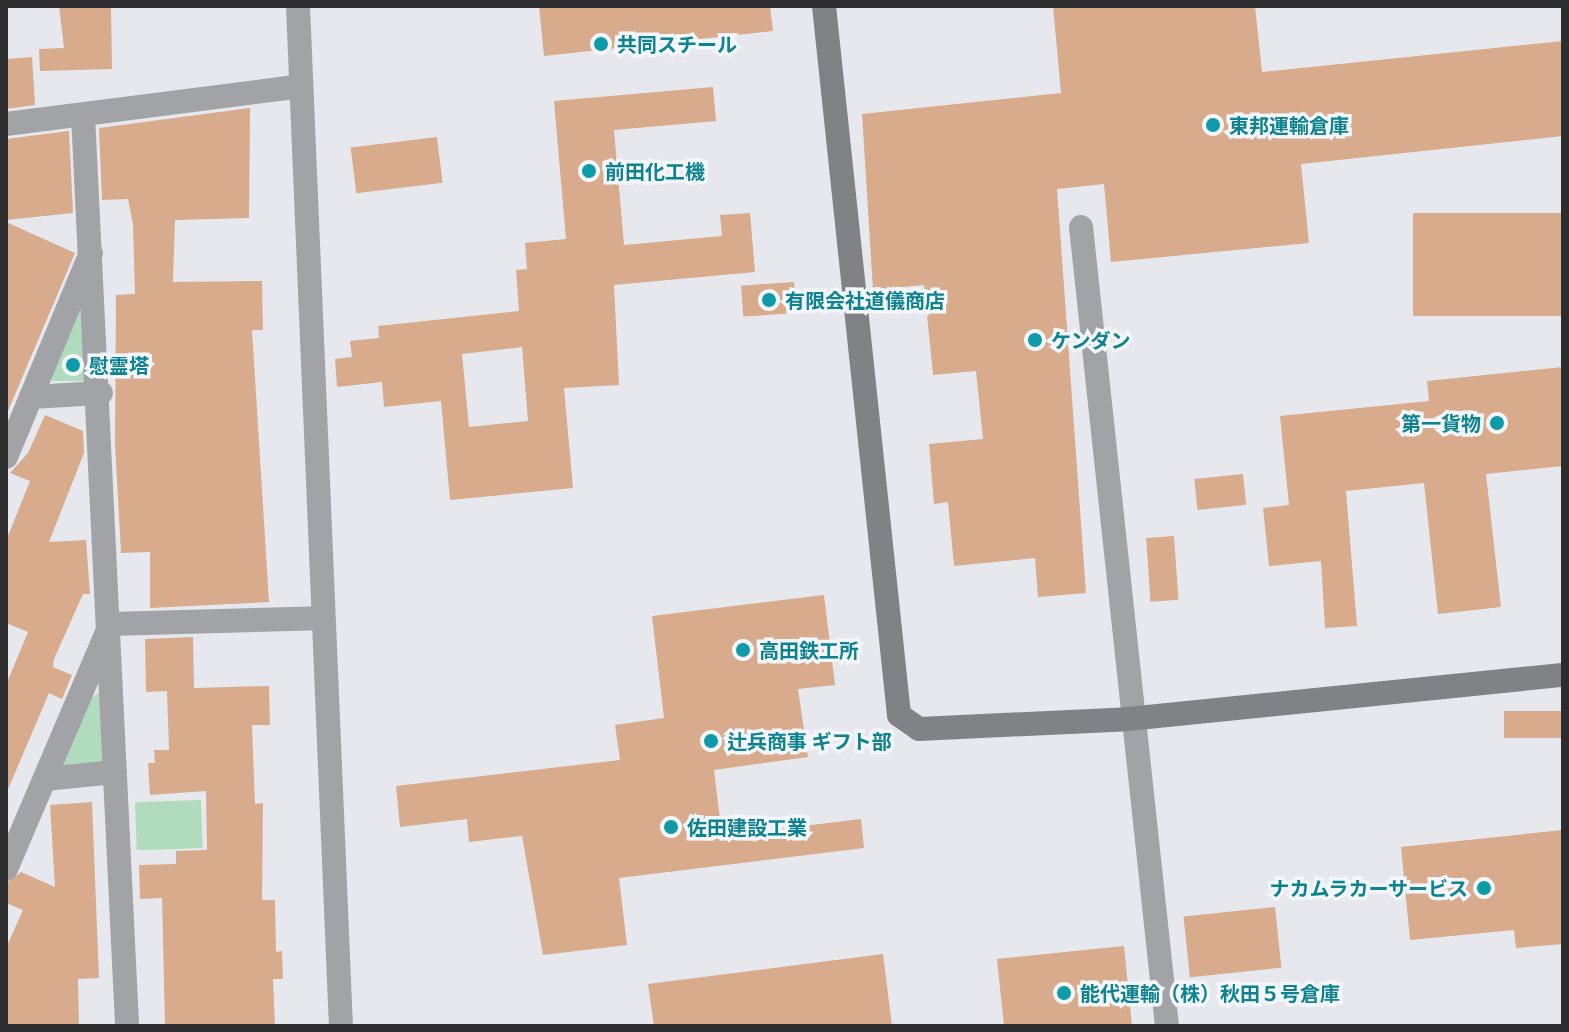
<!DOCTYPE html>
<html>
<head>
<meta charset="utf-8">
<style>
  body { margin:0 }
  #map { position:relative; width:1569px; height:1032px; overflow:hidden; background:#e6e8ee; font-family:"IBM Plex Sans","Noto Sans JP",sans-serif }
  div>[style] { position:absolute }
  .green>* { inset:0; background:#b0dbbc; transform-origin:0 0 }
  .building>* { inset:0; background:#d7ab8c; transform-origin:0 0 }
  .street>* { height:24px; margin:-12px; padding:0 12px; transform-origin:12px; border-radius:12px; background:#a2a3a6 }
  .secondary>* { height:24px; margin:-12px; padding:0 12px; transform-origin:12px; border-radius:12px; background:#808285 }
  .dots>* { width:22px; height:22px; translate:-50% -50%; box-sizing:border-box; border:4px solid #f3f6fb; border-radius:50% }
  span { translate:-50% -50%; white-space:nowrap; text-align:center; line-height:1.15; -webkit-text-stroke:7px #f3f6fb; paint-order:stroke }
  .culture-label { font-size:20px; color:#0d838f; font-weight:700 }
  .left { translate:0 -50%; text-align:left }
  .right { translate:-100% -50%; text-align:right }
  .frame { position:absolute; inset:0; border:8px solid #2d2d30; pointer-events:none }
</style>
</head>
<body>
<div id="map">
  <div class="green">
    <div style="clip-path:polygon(80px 308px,85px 381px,52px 381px,49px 376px)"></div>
    <div style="clip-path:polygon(99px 693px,103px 764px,63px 767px,91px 698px)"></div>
    <div style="left:201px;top:800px;width:48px;height:66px;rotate:88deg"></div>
  </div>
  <div class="building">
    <div style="clip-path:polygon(59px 6px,111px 6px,112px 69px,40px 71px,39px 49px,64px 48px)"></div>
    <div style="clip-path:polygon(539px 6px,770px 6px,773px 31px,544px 56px)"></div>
    <div style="clip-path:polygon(1053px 6px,1255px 6px,1262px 72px,1563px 41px,1563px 136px,1301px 164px,1309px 243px,1111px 262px,1104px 184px,1057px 189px,1086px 593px,1038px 597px,1035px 558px,954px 566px,948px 502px,934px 504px,929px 444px,983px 439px,976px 371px,933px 375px,924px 285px,873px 290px,862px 114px,1061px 93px)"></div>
    <div style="clip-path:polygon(32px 57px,35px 105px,6px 109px,6px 59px)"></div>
    <div style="clip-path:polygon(evenodd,713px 87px,716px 121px,614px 130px,624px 245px,722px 236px,720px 215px,750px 213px,755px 272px,614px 285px,619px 385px,564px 388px,573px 488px,450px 500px,441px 401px,384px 407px,382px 382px,337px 387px,335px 359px,352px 357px,350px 341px,379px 338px,378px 326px,519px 311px,516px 270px,527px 269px,525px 243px,566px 239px,554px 101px,713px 87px,522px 347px,528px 421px,469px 427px,462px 354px,522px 347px)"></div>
    <div style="clip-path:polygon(250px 108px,249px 218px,175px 220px,173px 282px,262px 281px,263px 330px,252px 330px,269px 602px,150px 608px,150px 552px,121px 553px,115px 444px,116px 295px,135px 294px,133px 224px,128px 199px,102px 200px,99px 128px)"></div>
    <div style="clip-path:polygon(69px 131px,73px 213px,6px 220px,6px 139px)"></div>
    <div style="left:437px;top:137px;width:46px;height:87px;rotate:83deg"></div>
    <div style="left:1563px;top:213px;width:103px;height:150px;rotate:90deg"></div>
    <div style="clip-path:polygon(6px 222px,75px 253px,8px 411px,6px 411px)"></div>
    <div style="left:794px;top:282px;width:31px;height:53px;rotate:86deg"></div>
    <div style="clip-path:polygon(1563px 367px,1563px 466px,1486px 474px,1501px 607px,1438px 614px,1424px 483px,1346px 491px,1357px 626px,1325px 628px,1321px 561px,1269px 566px,1263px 508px,1289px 505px,1280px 416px,1429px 401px,1427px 381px)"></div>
    <div style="clip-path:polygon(45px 415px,83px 431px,84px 453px,49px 542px,86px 540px,90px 594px,83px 594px,54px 659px,53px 667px,72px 675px,62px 699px,49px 693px,6px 794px,6px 685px,28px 632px,6px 623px,6px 541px,30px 481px,10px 473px,28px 453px)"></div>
    <div style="left:1243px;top:474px;width:31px;height:49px;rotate:84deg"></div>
    <div style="left:1174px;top:536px;width:64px;height:28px;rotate:86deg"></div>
    <div style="clip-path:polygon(824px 595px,835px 685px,798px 689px,808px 757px,714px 770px,722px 836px,861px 819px,864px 848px,619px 878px,627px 945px,543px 955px,522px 836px,469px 842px,467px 819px,400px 827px,396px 786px,620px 760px,615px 725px,664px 718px,652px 616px)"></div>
    <div style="clip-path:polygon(193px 637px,194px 688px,269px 686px,270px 725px,252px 725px,255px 804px,263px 803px,262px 900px,275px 900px,276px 952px,282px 951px,283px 979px,273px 979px,275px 1026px,165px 1026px,162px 898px,140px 899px,139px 865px,176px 864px,176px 851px,207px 850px,206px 791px,150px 795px,148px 763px,155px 763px,154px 750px,169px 750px,167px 691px,146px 692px,145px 639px)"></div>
    <div style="left:1563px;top:711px;width:27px;height:59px;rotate:90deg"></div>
    <div style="clip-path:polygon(92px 802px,99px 978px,78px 979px,79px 1026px,6px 1026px,6px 948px,23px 910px,6px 903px,6px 884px,21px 872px,55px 887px,50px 805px)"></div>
    <div style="clip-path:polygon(1563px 830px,1563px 944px,1516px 948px,1514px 930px,1410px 940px,1401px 847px)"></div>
    <div style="left:1275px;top:907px;width:61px;height:92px;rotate:84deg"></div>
    <div style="clip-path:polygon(1124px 946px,1132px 1026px,1004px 1026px,997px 959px)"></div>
    <div style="clip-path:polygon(883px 954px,892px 1026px,654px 1026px,648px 984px)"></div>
  </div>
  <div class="street">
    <div style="left:298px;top:6px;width:1021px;rotate:87.59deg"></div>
    <div style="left:83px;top:115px;width:912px;rotate:87.23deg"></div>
    <div style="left:6px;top:124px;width:297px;rotate:-7.3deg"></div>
    <div style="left:1081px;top:227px;width:804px;rotate:83.86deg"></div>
    <div style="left:31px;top:397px;width:70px;rotate:-3.3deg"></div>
    <div style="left:6px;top:457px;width:221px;rotate:-67.4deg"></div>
    <div style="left:110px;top:624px;width:210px;rotate:-1.6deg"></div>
    <div style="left:45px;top:779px;width:70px;rotate:-5.7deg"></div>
    <div style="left:6px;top:869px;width:260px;rotate:-66.9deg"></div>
  </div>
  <div class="secondary">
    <div style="left:824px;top:6px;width:713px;rotate:83.96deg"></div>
    <div style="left:899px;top:715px;width:24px;rotate:35deg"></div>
    <div style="left:919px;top:729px;width:209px;rotate:-2.7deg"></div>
    <div style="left:1128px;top:719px;width:437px;rotate:-5.8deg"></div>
  </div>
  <div class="dots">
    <div style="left:601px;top:44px;background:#0f9aa8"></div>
    <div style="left:1213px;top:125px;background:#0f9aa8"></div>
    <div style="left:589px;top:171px;background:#0f9aa8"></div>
    <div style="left:769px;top:300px;background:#0f9aa8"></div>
    <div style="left:1035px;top:340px;background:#0f9aa8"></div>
    <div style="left:73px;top:365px;background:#0f9aa8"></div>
    <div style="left:1497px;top:423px;background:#0f9aa8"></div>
    <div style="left:743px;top:650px;background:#0f9aa8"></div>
    <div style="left:711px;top:741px;background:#0f9aa8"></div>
    <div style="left:671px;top:827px;background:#0f9aa8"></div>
    <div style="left:1484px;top:888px;background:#0f9aa8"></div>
    <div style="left:1064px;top:993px;background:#0f9aa8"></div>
  </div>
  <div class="culture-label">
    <span class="left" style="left:617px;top:44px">共同スチール</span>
    <span class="left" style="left:1229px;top:125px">東邦運輸倉庫</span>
    <span class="left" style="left:605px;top:171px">前田化工機</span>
    <span class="left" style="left:785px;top:300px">有限会社道儀商店</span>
    <span class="left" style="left:1051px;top:340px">ケンダン</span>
    <span class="left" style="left:89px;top:365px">慰霊塔</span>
    <span class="right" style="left:1481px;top:423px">第一貨物</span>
    <span class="left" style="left:759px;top:650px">高田鉄工所</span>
    <span class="left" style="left:727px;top:741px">辻兵商事 ギフト部</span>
    <span class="left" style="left:687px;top:827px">佐田建設工業</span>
    <span class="right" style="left:1468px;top:888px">ナカムラカーサービス</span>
    <span class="left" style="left:1080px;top:993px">能代運輸（株）秋田５号倉庫</span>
  </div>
  <div class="frame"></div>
</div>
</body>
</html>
